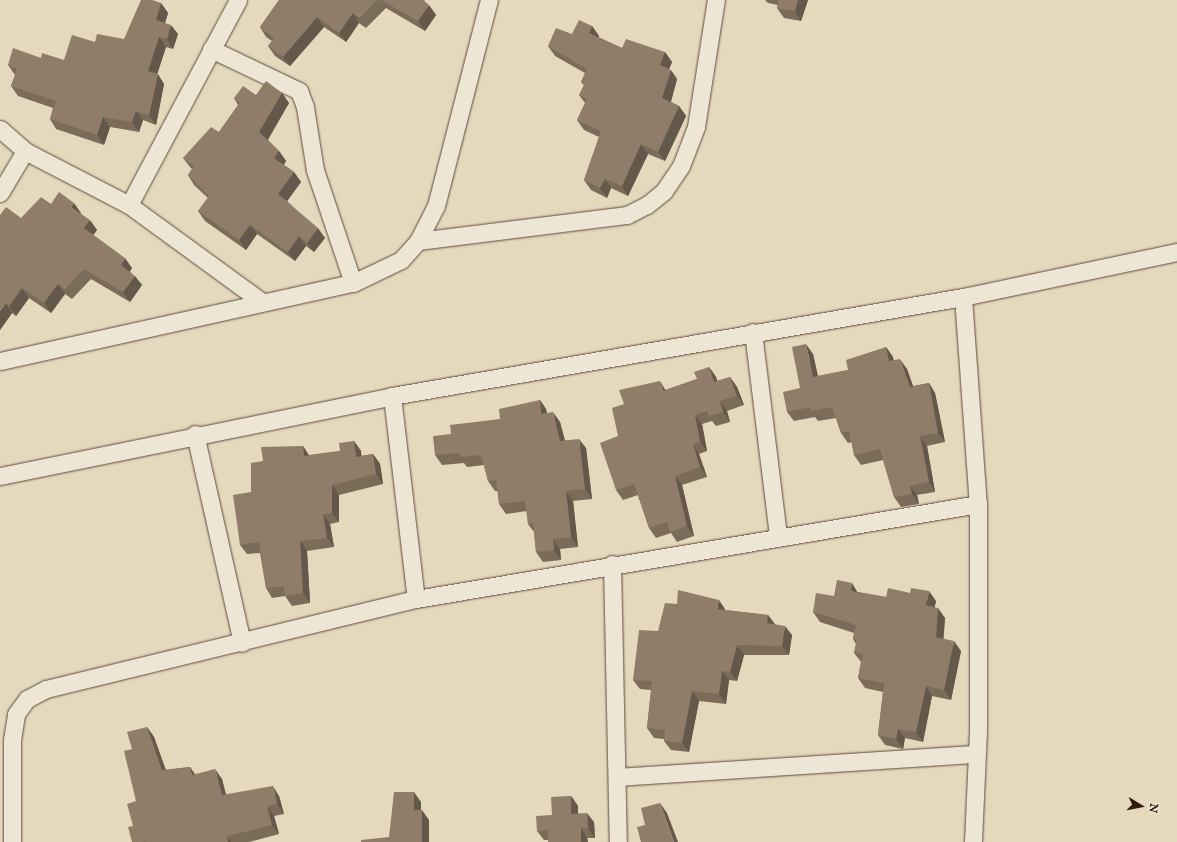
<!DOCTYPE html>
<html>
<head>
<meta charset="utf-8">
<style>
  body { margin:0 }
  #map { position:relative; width:1177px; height:842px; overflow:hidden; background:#e4d9bd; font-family:"IM FELL English",serif }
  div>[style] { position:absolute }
  .roads { filter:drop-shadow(0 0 1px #5f493a) drop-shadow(0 0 1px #5f493a) }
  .street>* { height:17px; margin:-8.5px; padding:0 8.5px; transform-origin:8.5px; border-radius:8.5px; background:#ede6d4 }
  .wall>* { inset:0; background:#7b6c5a }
  .shaded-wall>* { inset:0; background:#64584a }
  .building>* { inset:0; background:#8f7d69 }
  span { translate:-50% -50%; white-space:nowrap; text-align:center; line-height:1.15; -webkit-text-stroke:3px #ede6d4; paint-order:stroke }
  .north { position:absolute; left:1121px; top:786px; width:40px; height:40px; -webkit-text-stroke:3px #ede6d4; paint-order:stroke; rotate:100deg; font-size:11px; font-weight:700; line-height:16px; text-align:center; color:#33190e }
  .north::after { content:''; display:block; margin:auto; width:14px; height:18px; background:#33190e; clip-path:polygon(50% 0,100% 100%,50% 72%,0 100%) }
</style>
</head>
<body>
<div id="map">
  <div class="roads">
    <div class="street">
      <div style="left:211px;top:49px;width:98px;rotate:25.5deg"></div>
      <div style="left:299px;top:91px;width:17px;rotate:69deg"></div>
      <div style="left:305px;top:107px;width:64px;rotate:81deg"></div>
      <div style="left:315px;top:170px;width:119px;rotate:71.4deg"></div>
      <div style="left:0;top:129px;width:33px;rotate:41deg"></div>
      <div style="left:25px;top:151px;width:117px;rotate:27.4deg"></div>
      <div style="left:129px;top:205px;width:165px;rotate:36.1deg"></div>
      <div style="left:0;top:193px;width:49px;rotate:-59.2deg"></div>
      <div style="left:129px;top:205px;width:232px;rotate:-62deg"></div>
      <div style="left:418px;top:241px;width:211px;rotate:-7.1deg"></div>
      <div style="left:627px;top:215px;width:22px;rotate:-27deg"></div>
      <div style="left:647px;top:205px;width:22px;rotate:-39deg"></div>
      <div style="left:664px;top:191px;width:30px;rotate:-56deg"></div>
      <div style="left:681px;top:166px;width:42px;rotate:-69deg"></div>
      <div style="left:696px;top:127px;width:129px;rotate:-81.1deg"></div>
      <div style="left:963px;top:297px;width:208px;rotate:85.9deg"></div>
      <div style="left:978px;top:504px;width:227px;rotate:90deg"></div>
      <div style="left:978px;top:731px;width:111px;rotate:92.6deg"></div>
      <div style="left:753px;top:332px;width:207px;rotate:83deg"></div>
      <div style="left:0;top:361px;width:362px;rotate:-12.5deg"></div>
      <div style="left:353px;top:283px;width:53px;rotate:-25.6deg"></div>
      <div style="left:401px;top:260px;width:25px;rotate:-48deg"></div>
      <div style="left:418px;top:241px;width:39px;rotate:-63deg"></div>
      <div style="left:436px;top:206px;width:213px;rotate:-75.6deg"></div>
      <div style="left:392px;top:396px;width:204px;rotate:83.3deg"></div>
      <div style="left:195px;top:434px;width:214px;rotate:77.3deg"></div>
      <div style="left:0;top:476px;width:400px;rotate:-11.5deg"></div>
      <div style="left:392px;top:396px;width:580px;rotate:-9.84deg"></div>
      <div style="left:963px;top:297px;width:219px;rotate:-11.9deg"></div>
      <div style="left:612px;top:564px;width:278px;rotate:88.8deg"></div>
      <div style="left:617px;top:777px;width:360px;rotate:-3.7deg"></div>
      <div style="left:12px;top:842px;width:102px;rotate:-90deg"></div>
      <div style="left:12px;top:740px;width:26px;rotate:-81deg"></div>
      <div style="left:16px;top:714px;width:19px;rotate:-54deg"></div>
      <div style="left:27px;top:699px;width:21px;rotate:-28deg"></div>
      <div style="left:46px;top:689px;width:381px;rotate:-13.7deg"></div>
      <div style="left:416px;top:599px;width:570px;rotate:-9.59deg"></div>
    </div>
  </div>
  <div class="wall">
    <div style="clip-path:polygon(279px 0,425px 0,424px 1px,436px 15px,425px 31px,386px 8px,366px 28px,359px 23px,346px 42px,324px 27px,290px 66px,275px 56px,268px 46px,272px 41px,266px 37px,260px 27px)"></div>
    <div style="clip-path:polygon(765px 0,808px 0,801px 21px,784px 18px,777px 8px,778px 5px,768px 3px)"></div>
    <div style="clip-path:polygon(161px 3px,168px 13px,165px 23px,178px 34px,173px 49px,166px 47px,157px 74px,164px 84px,156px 125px,143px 120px,139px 132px,110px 127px,104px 145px,56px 129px,50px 119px,53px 108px,18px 96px,11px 86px,15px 75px,8px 65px,41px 58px,64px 60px,95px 42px,124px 39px)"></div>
    <div style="clip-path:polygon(592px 26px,599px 36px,598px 37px,622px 48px,665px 52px,672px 62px,669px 69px,677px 79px,671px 102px,679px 106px,686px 116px,665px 161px,648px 154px,628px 196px,611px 188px,607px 198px,591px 190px,584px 180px,599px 137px,584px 130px,577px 120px,585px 103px,579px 95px,584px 85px,581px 82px,585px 73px,555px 56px,548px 46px,572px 34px)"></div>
    <div style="clip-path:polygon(282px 93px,289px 103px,268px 140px,279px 151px,286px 161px,284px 165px,294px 172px,301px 182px,287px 201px,325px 238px,314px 252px,306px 246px,295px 261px,257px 234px,246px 250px,205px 221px,198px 211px,208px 198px,194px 185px,188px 175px,192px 169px,190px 167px,183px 158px,219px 132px,238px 105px,234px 98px,256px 95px)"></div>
    <div style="clip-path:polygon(51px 204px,81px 213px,81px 214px,97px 230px,93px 235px,132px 268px,130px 272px,142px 285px,130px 302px,91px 279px,72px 299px,65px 294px,51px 313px,29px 298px,16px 316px,12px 313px,0 330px,21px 218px)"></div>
    <div style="clip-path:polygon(886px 347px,893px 357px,893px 360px,907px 369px,913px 386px,929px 383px,935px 393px,945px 442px,927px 446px,935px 492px,917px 495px,919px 504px,901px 507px,894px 497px,883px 460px,861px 465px,854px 455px,852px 442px,848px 443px,841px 433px,836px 418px,818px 421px,815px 417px,794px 421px,787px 412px,800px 388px,813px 354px,818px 376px,848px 370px)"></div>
    <div style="clip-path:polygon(709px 367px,716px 377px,717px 381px,730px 377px,737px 387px,744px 405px,727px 411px,730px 422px,716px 426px,712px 421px,702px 424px,707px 451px,699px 454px,707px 477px,682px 485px,694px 536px,677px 542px,671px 533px,656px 538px,649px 528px,638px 495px,623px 500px,616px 490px,618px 436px,665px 390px,697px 379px)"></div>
    <div style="clip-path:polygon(540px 400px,546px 409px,547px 413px,560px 422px,565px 440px,586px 448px,592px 499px,573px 501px,578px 547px,560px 549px,561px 560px,543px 562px,536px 552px,534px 532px,528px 524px,527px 511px,506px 514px,499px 504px,498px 491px,495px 491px,488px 481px,484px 465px,467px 467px,464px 463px,442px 465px,435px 455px,451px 434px,500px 419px)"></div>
    <div style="clip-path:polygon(354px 441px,361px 451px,361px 456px,373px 454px,380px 464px,383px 484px,339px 495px,339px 522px,330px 524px,334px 547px,307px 551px,310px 603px,292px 606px,285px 596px,272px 598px,266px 588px,260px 553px,247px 554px,240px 545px,251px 492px,263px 461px,303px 446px,309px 455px,340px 451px)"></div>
    <div style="clip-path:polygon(858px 592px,886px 597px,936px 601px,934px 607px,945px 618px,943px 639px,961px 651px,951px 700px,932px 696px,923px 742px,905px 738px,903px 749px,885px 745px,878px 735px,883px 692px,865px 688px,858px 678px,861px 662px,854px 653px,856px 644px,853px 639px,854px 633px,820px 622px,813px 612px,834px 596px)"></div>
    <div style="clip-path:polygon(725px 609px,725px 610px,768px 615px,775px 624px,792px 635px,789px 655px,744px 655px,737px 681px,729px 680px,726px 704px,699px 701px,689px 752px,671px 750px,664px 741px,664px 739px,654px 738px,647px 728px,651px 690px,640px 689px,633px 680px,658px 631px)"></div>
    <div style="clip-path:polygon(147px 727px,154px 737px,166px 770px,190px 767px,195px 774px,222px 779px,226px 794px,279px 796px,284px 814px,274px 816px,279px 834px,249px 842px,132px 842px,133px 826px,136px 801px,132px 749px)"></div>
    <div style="clip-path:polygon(571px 796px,578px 806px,578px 813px,594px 822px,595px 838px,587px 838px,588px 842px,548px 842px,548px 840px,544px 840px,537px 831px,552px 815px)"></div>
  </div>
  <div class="shaded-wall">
    <div style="clip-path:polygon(798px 0,808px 0,801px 21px,795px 11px)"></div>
    <div style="clip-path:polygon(161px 3px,168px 13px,163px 29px,156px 20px)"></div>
    <div style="clip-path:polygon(429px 5px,436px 15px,425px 31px,418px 21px)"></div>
    <div style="clip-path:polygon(353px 13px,359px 23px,346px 42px,339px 33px)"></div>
    <div style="clip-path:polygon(317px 17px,324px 27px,290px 66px,283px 57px)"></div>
    <div style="clip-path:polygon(171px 25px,178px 34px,173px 49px,167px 39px)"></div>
    <div style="clip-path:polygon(592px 26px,599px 36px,596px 43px,589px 33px)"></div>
    <div style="clip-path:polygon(159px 37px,166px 47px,155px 81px,148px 71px)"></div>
    <div style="clip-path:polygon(665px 52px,672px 62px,667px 74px,660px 65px)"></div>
    <div style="clip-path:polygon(671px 70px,677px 79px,669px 108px,662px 98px)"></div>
    <div style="clip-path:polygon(158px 74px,164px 84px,156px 125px,149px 115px)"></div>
    <div style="clip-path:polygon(282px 93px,289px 103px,266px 142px,259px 132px)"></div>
    <div style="clip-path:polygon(679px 106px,686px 116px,665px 161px,658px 152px)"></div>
    <div style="clip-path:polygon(136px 111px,143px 120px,139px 132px,132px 122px)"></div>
    <div style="clip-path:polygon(103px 117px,110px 127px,104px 145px,97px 135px)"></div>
    <div style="clip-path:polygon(641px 144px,648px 154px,628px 196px,622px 186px)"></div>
    <div style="clip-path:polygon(279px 151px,286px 161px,281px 168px,274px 158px)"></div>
    <div style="clip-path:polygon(294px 172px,301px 182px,285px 204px,278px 194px)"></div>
    <div style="clip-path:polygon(605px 179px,611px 188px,607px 198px,600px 188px)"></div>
    <div style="clip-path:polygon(74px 203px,81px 213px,78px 217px,71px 207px)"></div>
    <div style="clip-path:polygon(90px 220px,97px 230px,91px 238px,84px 228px)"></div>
    <div style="clip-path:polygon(250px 225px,257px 234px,246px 250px,239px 240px)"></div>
    <div style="clip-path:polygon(318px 228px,325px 238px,314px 252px,307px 243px)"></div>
    <div style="clip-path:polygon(299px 236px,306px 246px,295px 261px,288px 252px)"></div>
    <div style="clip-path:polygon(125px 258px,132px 268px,127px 275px,121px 265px)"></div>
    <div style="clip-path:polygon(135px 276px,142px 285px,130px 302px,123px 292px)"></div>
    <div style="clip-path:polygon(58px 284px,65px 294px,51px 313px,44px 303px)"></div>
    <div style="clip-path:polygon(22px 288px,29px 298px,16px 316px,9px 306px)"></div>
    <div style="clip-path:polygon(6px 303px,12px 313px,0 330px,0 311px)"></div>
    <div style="clip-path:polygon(806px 344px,813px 354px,820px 387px,813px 377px)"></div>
    <div style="clip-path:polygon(886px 347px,893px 357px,896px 371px,889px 361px)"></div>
    <div style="clip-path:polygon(900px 359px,907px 369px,917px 397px,910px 387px)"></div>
    <div style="clip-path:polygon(709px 367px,716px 377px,721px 392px,714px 382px)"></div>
    <div style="clip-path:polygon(730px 377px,737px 387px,744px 405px,737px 396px)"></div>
    <div style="clip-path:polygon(660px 381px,666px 391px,663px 391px)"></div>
    <div style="clip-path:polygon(929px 383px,935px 393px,945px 442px,938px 433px)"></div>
    <div style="clip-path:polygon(540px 400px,546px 409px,548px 423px,541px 414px)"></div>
    <div style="clip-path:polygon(720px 401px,727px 411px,730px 422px,723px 412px)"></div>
    <div style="clip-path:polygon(553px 412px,560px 422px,567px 451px,560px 441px)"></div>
    <div style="clip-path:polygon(695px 415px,702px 424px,707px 451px,700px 442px)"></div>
    <div style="clip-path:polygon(920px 436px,927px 446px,935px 492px,929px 482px)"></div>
    <div style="clip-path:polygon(579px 439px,586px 448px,592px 499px,585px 489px)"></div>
    <div style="clip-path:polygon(354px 441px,361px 451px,363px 467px,356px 457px)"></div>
    <div style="clip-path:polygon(693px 444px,699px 454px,707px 477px,700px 467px)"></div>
    <div style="clip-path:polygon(303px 446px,309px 456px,304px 456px)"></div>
    <div style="clip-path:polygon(373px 454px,380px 464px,383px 484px,376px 474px)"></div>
    <div style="clip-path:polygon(675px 476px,682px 485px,694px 536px,687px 526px)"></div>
    <div style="clip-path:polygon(332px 485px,339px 495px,339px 522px,332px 513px)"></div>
    <div style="clip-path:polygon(910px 486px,917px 495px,919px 504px,912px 494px)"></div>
    <div style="clip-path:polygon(566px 491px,573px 501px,578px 547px,571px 537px)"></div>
    <div style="clip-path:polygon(323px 514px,330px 524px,334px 547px,327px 538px)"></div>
    <div style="clip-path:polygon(553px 539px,560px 549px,561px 560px,554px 550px)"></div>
    <div style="clip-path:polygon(300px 541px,307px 551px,310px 603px,303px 593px)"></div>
    <div style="clip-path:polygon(852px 583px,858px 593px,850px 591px)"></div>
    <div style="clip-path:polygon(929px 591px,936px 601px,933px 615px,926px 605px)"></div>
    <div style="clip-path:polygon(719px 600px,725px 609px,724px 619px,717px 609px)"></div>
    <div style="clip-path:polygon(938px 608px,945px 618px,943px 647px,936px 637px)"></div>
    <div style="clip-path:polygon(768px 615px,775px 625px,767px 623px)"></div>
    <div style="clip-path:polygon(785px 626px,792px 635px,789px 655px,782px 646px)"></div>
    <div style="clip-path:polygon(954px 641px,961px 651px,951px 700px,944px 690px)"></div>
    <div style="clip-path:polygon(737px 645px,744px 655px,737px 681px,730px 672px)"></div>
    <div style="clip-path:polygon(722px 671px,729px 680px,726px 704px,719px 694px)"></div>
    <div style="clip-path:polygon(926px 686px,932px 696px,923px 742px,916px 732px)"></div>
    <div style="clip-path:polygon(692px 691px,699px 701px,689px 752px,682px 743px)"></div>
    <div style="clip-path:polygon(147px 727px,154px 737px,169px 780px,162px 770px)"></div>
    <div style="clip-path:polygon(898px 729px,905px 738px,903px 749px,896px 739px)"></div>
    <div style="clip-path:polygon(190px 767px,196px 777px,192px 775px)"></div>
    <div style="clip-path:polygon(215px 769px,222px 779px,228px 805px,222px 795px)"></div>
    <div style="clip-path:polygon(273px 786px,279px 796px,284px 814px,277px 804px)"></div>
    <div style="clip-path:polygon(414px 792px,421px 802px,421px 819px,414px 810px)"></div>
    <div style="clip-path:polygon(571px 796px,578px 806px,578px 823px,571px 814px)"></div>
    <div style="clip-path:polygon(660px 803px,667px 813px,678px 842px,674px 842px)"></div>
    <div style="clip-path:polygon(267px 806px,274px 816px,279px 834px,272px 825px)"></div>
    <div style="clip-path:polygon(422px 810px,429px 820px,429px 842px,422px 842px)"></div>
    <div style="clip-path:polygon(587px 813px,594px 822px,595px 838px,588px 828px)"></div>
    <div style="clip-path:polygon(581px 828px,587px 838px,588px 842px,581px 842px)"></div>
    <div style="clip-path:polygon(227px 836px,231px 842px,228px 842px)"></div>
  </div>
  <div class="building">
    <div style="clip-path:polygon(141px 0,152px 0,161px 3px,156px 20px,171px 25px,167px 39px,159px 37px,148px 71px,158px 74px,149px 115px,136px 111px,132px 122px,103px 117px,97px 135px,50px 119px,56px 101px,11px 86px,17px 69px,8px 65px,13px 48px,41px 58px,42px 53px,64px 60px,72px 35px,95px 42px,97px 34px,124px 39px)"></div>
    <div style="clip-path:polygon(279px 0,377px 0,360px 18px,353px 13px,339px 33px,317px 17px,283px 57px,268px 46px,274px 38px,260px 27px)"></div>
    <div style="clip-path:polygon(381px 0,423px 0,429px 5px,418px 21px)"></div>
    <div style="clip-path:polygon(778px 0,798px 0,795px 11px,777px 8px)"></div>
    <div style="clip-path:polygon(579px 20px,592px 26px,589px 33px,622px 48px,626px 39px,665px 52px,660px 65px,671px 70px,662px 98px,679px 106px,658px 152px,641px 144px,622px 186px,605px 179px,600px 188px,584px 180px,601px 131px,577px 120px,587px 99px,579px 95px,585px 83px,581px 82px,587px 69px,548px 46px,556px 28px,572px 34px)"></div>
    <div style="clip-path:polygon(266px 81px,282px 93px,259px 132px,279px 151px,274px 158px,294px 172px,278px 194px,318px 228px,307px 243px,299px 236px,288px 252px,250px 225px,239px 240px,198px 211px,209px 196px,188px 175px,194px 166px,183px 158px,211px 127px,219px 132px,240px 103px,234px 98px,243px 86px,256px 95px)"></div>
    <div style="clip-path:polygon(59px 192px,74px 203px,71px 207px,90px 220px,84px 228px,125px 258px,121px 265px,135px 276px,123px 292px,84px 269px,65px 289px,58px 284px,44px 303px,22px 288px,9px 306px,6px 303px,0 311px,0 215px,6px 207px,21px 218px,41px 197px,51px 204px)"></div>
    <div style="clip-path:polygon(806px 344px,813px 377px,848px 370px,846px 360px,886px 347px,889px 361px,900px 359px,910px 387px,929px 383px,938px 433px,920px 436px,929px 482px,910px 486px,912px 494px,894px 497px,880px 449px,854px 455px,849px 431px,841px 433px,832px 407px,811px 411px,810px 407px,787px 412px,783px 392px,800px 388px,792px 347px)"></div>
    <div style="clip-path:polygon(709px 367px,714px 382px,730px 377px,737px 396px,720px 401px,723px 412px,709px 416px,707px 411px,695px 415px,700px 442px,693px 444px,700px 467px,675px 476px,687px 526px,670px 532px,667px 522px,649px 528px,634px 484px,616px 490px,600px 443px,618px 436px,612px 408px,624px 404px,619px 390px,660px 381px,663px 391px,697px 379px,694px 372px)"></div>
    <div style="clip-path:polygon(540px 400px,541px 414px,553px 412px,560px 441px,579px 439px,585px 489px,566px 491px,571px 537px,553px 539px,554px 550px,536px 552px,533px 523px,528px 524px,525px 501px,499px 504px,496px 480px,488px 481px,481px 455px,460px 457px,460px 453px,435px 455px,433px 436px,451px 434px,450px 425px,500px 419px,499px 409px)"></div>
    <div style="clip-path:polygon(354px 441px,356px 457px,373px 454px,376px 474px,332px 485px,332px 513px,323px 514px,327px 538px,300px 541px,303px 593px,285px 596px,284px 586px,266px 588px,259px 542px,240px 545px,233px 495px,251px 492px,251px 463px,263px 461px,261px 447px,303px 446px,304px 456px,340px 451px,339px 443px)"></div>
    <div style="clip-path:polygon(837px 580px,852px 583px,850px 591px,886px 597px,888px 588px,910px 593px,911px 588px,929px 591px,926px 605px,938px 608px,936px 637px,954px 641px,944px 690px,926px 686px,916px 732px,898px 729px,896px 739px,878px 735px,884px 683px,858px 678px,863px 654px,854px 653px,857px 640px,853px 639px,856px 625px,813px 612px,816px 593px,834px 596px)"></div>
    <div style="clip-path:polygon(678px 590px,719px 600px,717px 609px,768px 615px,767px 623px,785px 626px,782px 646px,737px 645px,730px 672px,722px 671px,719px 694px,692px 691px,682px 743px,664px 741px,665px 730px,647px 728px,652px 681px,633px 680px,639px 630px,658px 631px,665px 603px,677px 604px)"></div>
    <div style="clip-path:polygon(147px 727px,162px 770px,190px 767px,192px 775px,215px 769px,222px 795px,273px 786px,277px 804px,267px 806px,272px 825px,227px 836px,228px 842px,146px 842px,146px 841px,143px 842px,132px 842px,128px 827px,133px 826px,127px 804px,136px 801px,124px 751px,132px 749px,127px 732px)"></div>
    <div style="clip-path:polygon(394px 792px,414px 792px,414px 810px,422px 810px,422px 842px,361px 842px,361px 840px,389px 837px)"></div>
    <div style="clip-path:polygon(571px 796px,571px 814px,587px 813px,588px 828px,581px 828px,581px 842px,548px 842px,548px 830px,537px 831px,536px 816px,552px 815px,551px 797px)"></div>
    <div style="clip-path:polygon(660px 803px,674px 842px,641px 842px,637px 827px,645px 825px,641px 808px)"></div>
  </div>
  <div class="north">N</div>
</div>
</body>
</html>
